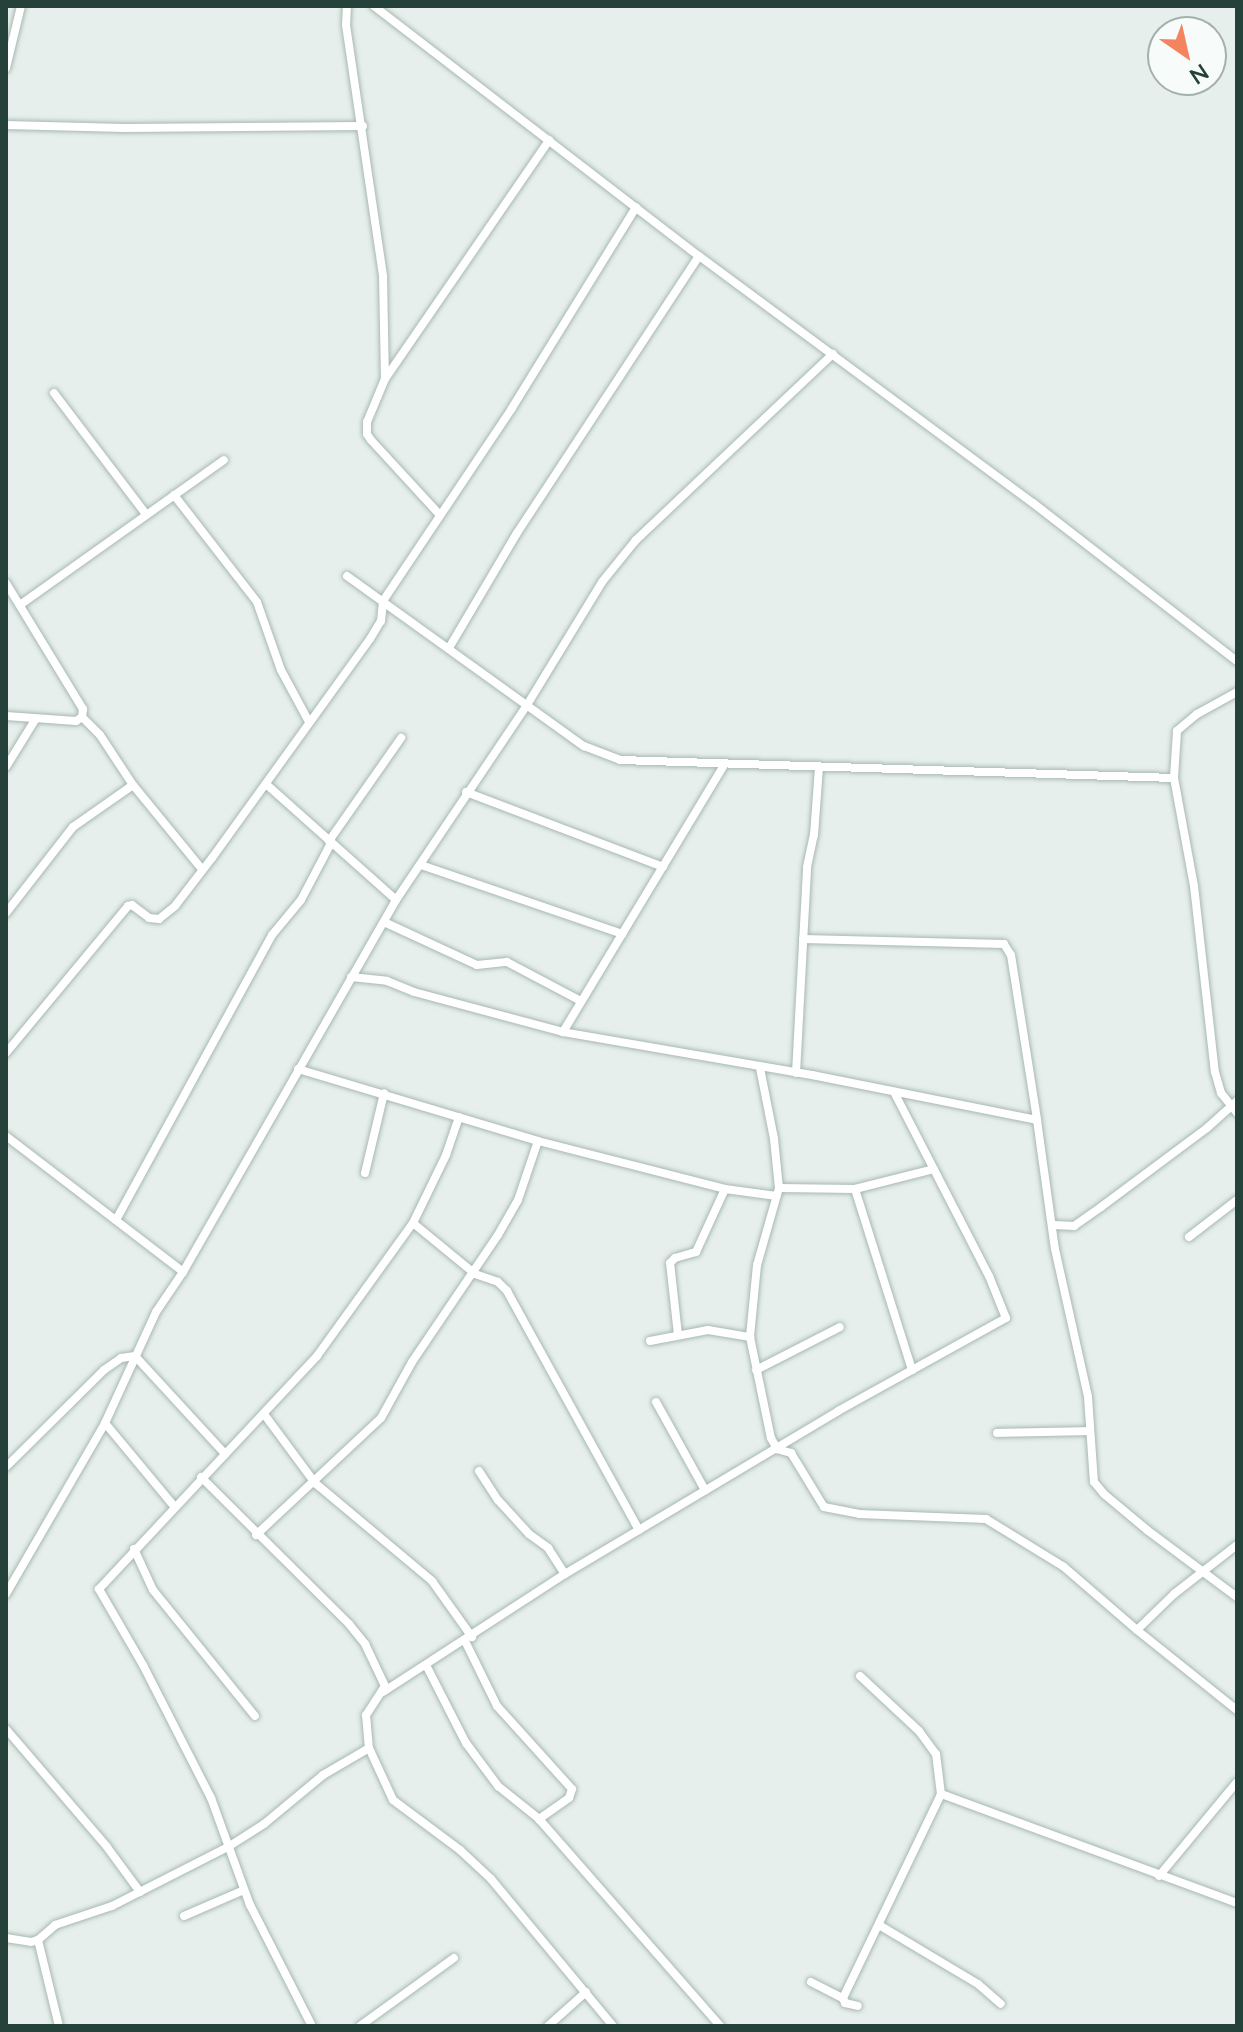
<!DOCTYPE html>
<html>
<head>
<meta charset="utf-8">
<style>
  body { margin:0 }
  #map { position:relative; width:1243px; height:2032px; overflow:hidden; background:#e6efeb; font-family:Lato,sans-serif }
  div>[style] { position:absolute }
  .roads { filter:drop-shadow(0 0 2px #a8b8b2) drop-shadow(0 0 2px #a8b8b2) }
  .minor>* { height:8px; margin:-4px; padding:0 4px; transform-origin:4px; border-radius:4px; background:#fff }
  span { translate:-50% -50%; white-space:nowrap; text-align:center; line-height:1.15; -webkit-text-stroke:6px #f7fbf9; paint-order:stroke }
  .frame { position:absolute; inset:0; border:8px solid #24423a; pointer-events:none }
  .north { position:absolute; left:1147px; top:16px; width:80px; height:80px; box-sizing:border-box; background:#f7fbf9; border:2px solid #a3b1ad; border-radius:50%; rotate:146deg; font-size:22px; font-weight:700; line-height:32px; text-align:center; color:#24423a }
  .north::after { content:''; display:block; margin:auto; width:28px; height:36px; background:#f4845f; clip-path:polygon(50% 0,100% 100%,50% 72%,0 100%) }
</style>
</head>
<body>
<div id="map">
  <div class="roads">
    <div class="minor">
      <div style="left:347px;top:6px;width:19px;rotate:93deg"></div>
      <div style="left:346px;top:25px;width:254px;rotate:81.6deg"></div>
      <div style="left:383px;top:276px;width:102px;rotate:88.9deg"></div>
      <div style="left:374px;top:6px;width:410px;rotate:37.6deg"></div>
      <div style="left:699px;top:256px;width:415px;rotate:36.5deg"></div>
      <div style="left:1033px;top:503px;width:258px;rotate:37.8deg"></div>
      <div style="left:6px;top:68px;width:64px;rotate:-76.4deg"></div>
      <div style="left:6px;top:125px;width:118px;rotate:1.5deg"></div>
      <div style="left:124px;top:128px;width:239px;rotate:-0.5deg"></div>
      <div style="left:54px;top:393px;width:152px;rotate:52.8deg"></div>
      <div style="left:174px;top:495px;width:135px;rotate:52.2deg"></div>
      <div style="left:257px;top:602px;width:72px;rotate:70.6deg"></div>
      <div style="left:281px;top:670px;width:59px;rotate:61.7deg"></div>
      <div style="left:439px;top:514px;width:100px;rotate:-132.6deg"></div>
      <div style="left:371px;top:440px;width:7px;rotate:-124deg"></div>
      <div style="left:367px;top:434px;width:12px;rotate:-90deg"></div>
      <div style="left:367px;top:422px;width:47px;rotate:-67.3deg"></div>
      <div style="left:385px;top:379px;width:290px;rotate:-55.5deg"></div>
      <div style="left:347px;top:576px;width:292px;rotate:35.7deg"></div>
      <div style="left:584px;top:746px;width:39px;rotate:21deg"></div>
      <div style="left:620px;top:760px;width:554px;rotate:1.86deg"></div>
      <div style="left:6px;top:583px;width:148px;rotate:58.6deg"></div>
      <div style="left:83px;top:709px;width:8px;rotate:97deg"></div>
      <div style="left:82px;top:717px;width:7px;rotate:146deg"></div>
      <div style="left:76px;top:721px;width:70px;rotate:-175.9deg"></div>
      <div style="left:20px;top:605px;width:250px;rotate:-35.4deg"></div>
      <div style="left:449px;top:648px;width:134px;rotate:-59.4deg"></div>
      <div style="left:517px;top:533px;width:331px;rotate:-56.7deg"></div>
      <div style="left:1237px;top:692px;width:46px;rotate:151.2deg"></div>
      <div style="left:1197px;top:714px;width:26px;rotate:140deg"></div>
      <div style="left:1177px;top:731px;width:47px;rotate:93.7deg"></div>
      <div style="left:1174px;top:778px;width:110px;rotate:79.5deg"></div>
      <div style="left:1194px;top:886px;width:187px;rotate:83.6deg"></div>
      <div style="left:1215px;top:1072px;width:22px;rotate:74deg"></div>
      <div style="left:1221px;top:1093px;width:26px;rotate:51deg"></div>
      <div style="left:82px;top:717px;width:25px;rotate:45deg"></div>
      <div style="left:100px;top:735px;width:60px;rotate:56.6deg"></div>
      <div style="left:133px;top:785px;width:107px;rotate:50.7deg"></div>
      <div style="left:6px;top:767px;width:55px;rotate:-58.3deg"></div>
      <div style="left:266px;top:784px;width:174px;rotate:41.7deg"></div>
      <div style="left:466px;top:792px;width:211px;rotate:20.8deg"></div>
      <div style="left:329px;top:841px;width:126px;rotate:-55deg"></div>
      <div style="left:421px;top:865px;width:213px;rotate:18.9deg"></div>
      <div style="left:6px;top:913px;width:109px;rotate:-52.1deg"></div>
      <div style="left:73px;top:827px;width:73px;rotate:-35deg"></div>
      <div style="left:384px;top:922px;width:102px;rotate:24.8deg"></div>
      <div style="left:477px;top:965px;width:30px;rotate:-6deg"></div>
      <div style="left:507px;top:962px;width:84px;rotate:27.8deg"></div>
      <div style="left:803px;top:939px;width:201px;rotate:1.4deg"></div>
      <div style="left:1004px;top:944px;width:13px;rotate:58deg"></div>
      <div style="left:1011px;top:955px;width:167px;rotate:81deg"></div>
      <div style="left:351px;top:977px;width:36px;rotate:6deg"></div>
      <div style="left:387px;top:981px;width:29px;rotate:22deg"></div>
      <div style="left:414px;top:992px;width:154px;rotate:15deg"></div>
      <div style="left:563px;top:1032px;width:253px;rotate:9.8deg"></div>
      <div style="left:812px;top:1075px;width:229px;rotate:11.3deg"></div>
      <div style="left:1037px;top:1120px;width:130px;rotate:82.1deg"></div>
      <div style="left:1055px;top:1249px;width:152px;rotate:77.4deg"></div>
      <div style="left:1088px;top:1397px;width:85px;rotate:86deg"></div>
      <div style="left:1094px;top:1482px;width:16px;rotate:50deg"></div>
      <div style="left:1104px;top:1494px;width:56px;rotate:39.9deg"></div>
      <div style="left:1147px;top:1530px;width:112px;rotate:36.7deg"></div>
      <div style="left:563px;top:1032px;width:314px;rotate:-58.9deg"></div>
      <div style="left:6px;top:1053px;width:191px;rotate:-50.3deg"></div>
      <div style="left:128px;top:906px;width:4px;rotate:-14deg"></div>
      <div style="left:132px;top:905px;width:21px;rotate:37deg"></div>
      <div style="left:149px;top:918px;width:10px;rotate:6deg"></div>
      <div style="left:159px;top:919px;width:21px;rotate:-39deg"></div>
      <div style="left:175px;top:906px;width:61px;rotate:-52.4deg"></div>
      <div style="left:212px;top:858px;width:270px;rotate:-54.2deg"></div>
      <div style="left:370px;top:639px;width:21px;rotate:-59deg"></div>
      <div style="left:381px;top:621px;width:20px;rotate:-84deg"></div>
      <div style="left:383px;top:601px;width:232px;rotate:-56.2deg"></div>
      <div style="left:512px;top:408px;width:236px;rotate:-58.3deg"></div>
      <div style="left:760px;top:1068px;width:72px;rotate:78.8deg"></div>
      <div style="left:774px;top:1139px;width:49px;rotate:84.2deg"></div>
      <div style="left:779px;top:1188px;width:80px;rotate:105.9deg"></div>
      <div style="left:757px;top:1265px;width:72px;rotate:95.6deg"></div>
      <div style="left:750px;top:1337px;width:103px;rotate:78.3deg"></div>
      <div style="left:771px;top:1438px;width:13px;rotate:61deg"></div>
      <div style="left:777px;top:1449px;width:15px;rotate:16deg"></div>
      <div style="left:791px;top:1453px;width:63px;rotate:58.6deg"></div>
      <div style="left:824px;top:1507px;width:36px;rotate:11deg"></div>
      <div style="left:859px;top:1514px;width:127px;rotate:2.3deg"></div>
      <div style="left:986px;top:1519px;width:92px;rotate:31.6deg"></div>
      <div style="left:1064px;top:1567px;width:96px;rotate:40.8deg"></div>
      <div style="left:1137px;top:1630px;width:52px;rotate:-44.2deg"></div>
      <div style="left:1174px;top:1594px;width:80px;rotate:-37.9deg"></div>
      <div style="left:298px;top:1069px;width:251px;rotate:16.7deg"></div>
      <div style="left:538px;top:1141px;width:193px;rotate:14.4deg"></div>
      <div style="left:725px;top:1189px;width:52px;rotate:7.7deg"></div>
      <div style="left:796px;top:1073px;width:206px;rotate:-86.9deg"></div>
      <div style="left:807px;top:867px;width:33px;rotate:-78deg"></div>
      <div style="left:814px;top:835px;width:68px;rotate:-85.8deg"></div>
      <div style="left:6px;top:1136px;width:223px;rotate:37.5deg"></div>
      <div style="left:365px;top:1173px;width:82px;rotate:-76.6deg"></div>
      <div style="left:779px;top:1188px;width:76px;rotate:0.8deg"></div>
      <div style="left:855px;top:1189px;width:81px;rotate:-14.2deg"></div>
      <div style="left:855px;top:1189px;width:190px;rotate:72.5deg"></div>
      <div style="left:116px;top:1220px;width:325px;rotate:-61.3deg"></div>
      <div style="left:272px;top:935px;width:45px;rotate:-50.4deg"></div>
      <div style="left:301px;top:900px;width:64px;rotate:-62.2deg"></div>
      <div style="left:413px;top:1223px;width:80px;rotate:39.4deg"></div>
      <div style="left:475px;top:1274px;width:24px;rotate:19deg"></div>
      <div style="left:498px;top:1282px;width:13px;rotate:45deg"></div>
      <div style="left:507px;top:1291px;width:273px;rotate:61.1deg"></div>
      <div style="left:1054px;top:1225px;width:20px;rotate:3deg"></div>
      <div style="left:1074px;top:1226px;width:33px;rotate:-35deg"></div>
      <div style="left:1101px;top:1207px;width:132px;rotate:-36.7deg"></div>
      <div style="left:1207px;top:1128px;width:40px;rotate:-42deg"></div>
      <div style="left:1189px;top:1237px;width:61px;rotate:-37.6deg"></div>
      <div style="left:678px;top:1335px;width:72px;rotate:-96.3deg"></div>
      <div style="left:670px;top:1263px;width:7px;rotate:-45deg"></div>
      <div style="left:675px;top:1258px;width:22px;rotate:-16deg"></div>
      <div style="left:696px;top:1252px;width:69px;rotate:-65.3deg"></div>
      <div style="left:650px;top:1341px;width:59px;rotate:-10.7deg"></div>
      <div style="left:708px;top:1330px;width:43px;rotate:9.5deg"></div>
      <div style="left:756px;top:1370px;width:94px;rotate:-27.1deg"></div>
      <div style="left:656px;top:1402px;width:101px;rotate:60.9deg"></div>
      <div style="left:264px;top:1414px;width:86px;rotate:53.5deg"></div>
      <div style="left:315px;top:1483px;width:153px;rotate:39.9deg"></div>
      <div style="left:432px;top:1581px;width:69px;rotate:54.5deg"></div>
      <div style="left:105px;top:1423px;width:108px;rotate:50.3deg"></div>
      <div style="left:997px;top:1433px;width:92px;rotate:-1.2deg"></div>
      <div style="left:6px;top:1467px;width:138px;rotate:-44.7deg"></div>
      <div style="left:104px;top:1370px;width:21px;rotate:-35deg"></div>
      <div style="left:121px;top:1358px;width:14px;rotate:-8deg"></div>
      <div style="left:135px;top:1356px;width:133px;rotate:47.4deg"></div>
      <div style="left:479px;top:1471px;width:35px;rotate:57deg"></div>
      <div style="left:498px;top:1500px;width:46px;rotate:47.6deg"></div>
      <div style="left:529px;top:1534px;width:24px;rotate:36deg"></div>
      <div style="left:548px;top:1548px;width:31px;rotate:57deg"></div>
      <div style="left:201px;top:1477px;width:209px;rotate:44.8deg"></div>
      <div style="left:349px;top:1624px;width:26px;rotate:51deg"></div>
      <div style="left:365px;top:1644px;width:47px;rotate:64.5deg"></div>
      <div style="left:385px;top:1686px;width:35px;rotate:123deg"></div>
      <div style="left:366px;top:1715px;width:33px;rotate:85deg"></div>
      <div style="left:369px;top:1748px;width:57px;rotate:65.2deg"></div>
      <div style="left:393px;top:1800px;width:84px;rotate:36.7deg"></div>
      <div style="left:460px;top:1850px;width:42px;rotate:43.1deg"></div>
      <div style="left:491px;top:1879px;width:191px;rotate:50.3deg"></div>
      <div style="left:256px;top:1535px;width:171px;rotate:-43.1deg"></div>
      <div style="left:381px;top:1418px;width:64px;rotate:-61deg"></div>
      <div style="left:412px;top:1362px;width:153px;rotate:-55.9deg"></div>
      <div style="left:498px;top:1235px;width:40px;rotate:-60.3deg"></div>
      <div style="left:518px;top:1200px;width:62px;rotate:-71.3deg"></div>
      <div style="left:134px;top:1549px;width:45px;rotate:65.1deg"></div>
      <div style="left:153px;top:1590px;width:162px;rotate:51deg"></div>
      <div style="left:6px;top:1594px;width:198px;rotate:-59.9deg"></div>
      <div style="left:105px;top:1423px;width:122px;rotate:-65.3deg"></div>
      <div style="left:156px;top:1312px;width:48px;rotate:-56deg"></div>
      <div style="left:183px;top:1272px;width:429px;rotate:-60.2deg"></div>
      <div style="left:396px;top:900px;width:235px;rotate:-56.1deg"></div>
      <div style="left:527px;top:705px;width:144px;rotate:-58.6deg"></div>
      <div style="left:602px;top:582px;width:54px;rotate:-51deg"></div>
      <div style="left:636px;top:540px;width:271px;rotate:-43.4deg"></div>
      <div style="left:1137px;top:1630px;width:128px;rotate:38.7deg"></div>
      <div style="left:465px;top:1641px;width:72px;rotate:63.8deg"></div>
      <div style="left:497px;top:1706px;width:112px;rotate:47.9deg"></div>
      <div style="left:572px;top:1789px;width:9px;rotate:108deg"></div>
      <div style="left:569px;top:1798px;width:37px;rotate:145deg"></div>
      <div style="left:426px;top:1665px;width:88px;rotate:62.9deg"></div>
      <div style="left:466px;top:1743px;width:54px;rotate:53.3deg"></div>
      <div style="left:498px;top:1786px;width:53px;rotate:38.8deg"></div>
      <div style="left:539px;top:1819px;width:275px;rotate:48.8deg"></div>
      <div style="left:860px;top:1676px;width:81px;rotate:43deg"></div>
      <div style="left:919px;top:1731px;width:29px;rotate:54deg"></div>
      <div style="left:936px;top:1754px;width:40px;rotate:82.9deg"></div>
      <div style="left:383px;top:1692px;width:217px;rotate:-33deg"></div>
      <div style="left:565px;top:1574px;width:318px;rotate:-30.8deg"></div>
      <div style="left:838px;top:1411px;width:192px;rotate:-29deg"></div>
      <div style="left:1006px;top:1318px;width:45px;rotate:-112deg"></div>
      <div style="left:989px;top:1276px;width:207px;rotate:-117.3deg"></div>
      <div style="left:6px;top:1729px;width:155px;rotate:49.4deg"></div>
      <div style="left:107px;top:1847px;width:56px;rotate:53.7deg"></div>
      <div style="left:1159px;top:1876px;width:122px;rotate:-50.3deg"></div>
      <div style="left:184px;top:1916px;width:65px;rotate:-23.4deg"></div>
      <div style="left:879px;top:1925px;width:115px;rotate:30.8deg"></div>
      <div style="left:978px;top:1984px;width:30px;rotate:41deg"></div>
      <div style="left:6px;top:1938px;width:25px;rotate:9deg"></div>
      <div style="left:31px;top:1942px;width:7px;rotate:-16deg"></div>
      <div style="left:38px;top:1940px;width:23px;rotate:-41deg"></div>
      <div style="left:55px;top:1925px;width:60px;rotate:-18.4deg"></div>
      <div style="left:112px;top:1906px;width:130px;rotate:-27deg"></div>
      <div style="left:228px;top:1847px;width:43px;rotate:-32.6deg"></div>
      <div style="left:264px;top:1824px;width:77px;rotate:-39.7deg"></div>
      <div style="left:323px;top:1775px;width:53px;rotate:-30.4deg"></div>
      <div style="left:38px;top:1940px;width:89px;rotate:76.3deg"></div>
      <div style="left:811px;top:1982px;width:36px;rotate:27deg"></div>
      <div style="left:843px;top:1998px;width:226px;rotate:-64.3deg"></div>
      <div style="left:941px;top:1794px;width:315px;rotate:20.2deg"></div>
      <div style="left:843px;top:1998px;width:5px;rotate:68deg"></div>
      <div style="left:845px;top:2003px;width:13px;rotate:13deg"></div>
      <div style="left:312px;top:2026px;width:136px;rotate:-117.1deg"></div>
      <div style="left:250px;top:1905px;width:114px;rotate:-110deg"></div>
      <div style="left:211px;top:1798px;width:149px;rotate:-117.1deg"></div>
      <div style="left:143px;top:1665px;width:88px;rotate:-120.1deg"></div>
      <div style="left:99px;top:1589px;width:319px;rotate:-46.9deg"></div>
      <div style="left:317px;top:1356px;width:164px;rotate:-54.2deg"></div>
      <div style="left:413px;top:1223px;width:76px;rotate:-64.1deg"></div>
      <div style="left:446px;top:1155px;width:40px;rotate:-71.1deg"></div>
      <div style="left:360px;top:2026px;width:116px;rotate:-35.9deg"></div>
      <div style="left:548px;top:2026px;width:51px;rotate:-41.8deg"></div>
    </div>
  </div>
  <div class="frame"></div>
  <div class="north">N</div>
</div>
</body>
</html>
